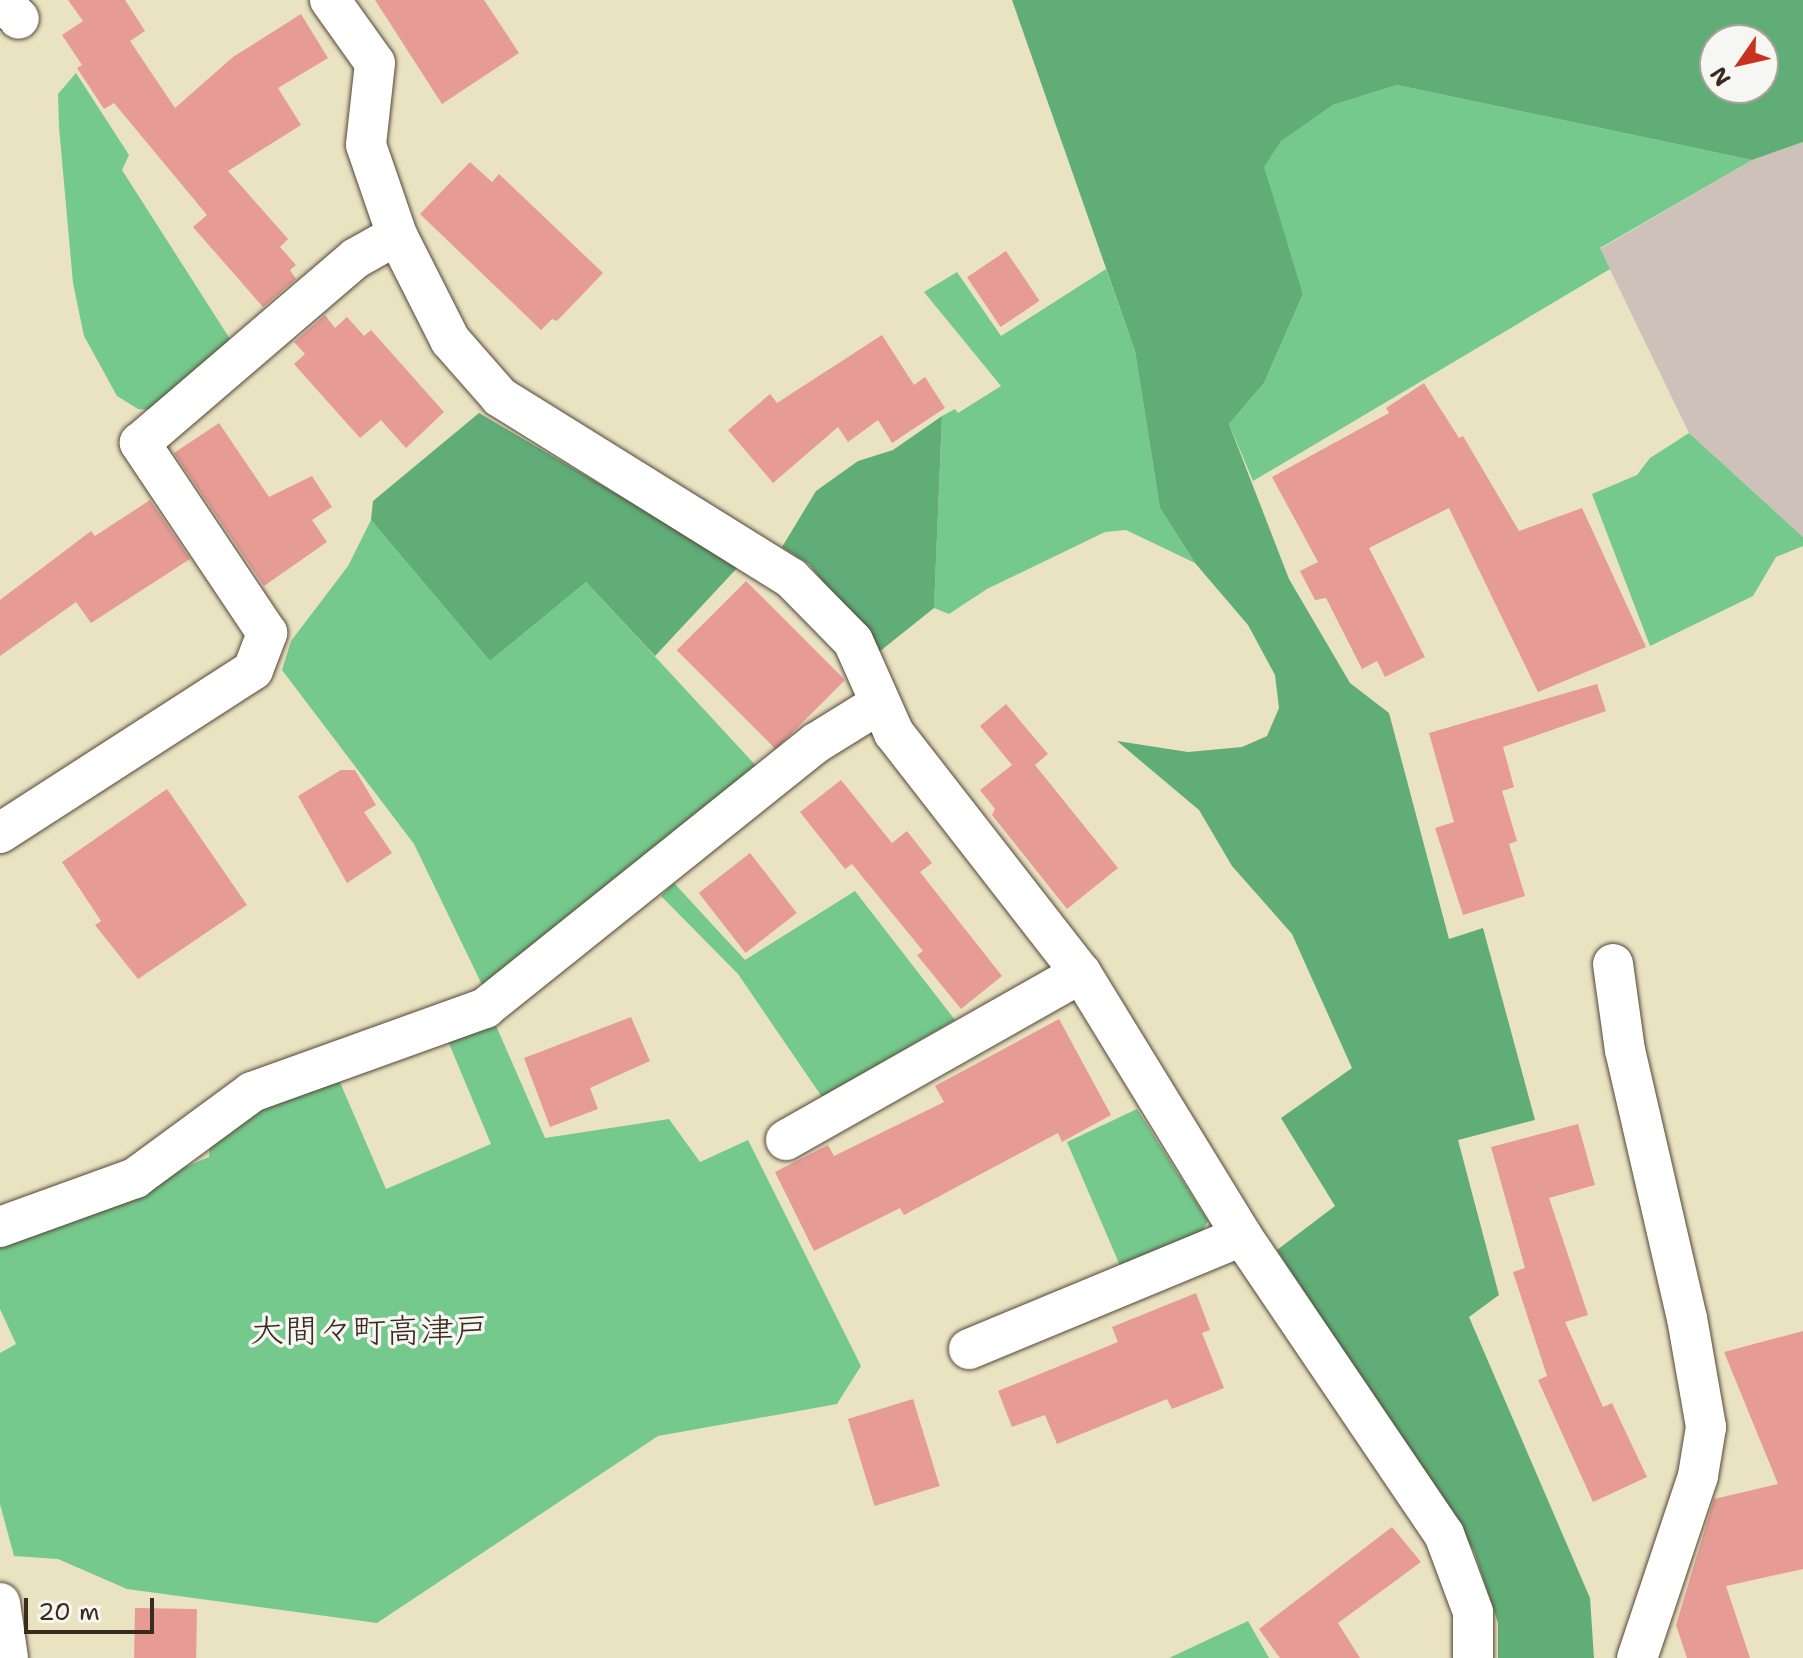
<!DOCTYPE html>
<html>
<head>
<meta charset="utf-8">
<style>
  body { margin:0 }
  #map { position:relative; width:1803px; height:1658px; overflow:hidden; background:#eae3c2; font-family:"Shantell Sans","Klee One",sans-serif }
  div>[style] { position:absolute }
  .industrial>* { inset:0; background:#cec1ba }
  .green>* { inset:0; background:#75c98c }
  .forest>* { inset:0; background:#60ad78 }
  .building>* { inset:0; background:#e69b95; transform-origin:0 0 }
  .roads { filter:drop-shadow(0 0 2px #554637) drop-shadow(0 0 2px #554637) }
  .minor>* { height:40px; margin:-20px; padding:0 20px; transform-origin:20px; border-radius:20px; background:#fff }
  span { translate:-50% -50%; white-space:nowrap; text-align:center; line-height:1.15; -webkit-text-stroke:7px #f6f6f2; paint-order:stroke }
  .quarter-label { font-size:34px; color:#3b2a1e }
  .north { position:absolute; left:1699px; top:24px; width:80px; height:80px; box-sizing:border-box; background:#f6f6f2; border:2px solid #aba49d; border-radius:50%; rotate:236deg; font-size:22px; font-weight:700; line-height:32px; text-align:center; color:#3b2a1e }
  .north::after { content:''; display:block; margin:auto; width:28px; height:36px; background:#c8321e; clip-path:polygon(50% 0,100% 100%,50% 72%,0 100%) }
  .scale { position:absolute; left:24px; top:1598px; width:130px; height:36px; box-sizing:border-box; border:4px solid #3b2a1e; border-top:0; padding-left:10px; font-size:24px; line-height:28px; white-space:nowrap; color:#3b2a1e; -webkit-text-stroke:6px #f6f6f2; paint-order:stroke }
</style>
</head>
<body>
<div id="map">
  <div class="industrial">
    <div style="clip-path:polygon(1803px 142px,1803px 537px,1689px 433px,1600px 249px,1752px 160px)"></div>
  </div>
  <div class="green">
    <div style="clip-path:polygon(76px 73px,129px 155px,122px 170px,230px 339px,155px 410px,138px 409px,117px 396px,84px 336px,73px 283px,59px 127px,58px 94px)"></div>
    <div style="clip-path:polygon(1397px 85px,1752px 160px,1600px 248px,1610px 269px,1253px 481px,1229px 424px,1264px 383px,1303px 294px,1263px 167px,1280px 141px,1333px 105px)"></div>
    <div style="clip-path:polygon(1106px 269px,1135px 351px,1160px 508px,1195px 563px,1126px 530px,1105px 532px,987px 589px,949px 614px,934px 608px,942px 416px,955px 409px,958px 413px,1001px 386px,924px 292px,957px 272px,1001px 336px)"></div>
    <div style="clip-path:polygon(1689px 433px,1803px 537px,1803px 546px,1776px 557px,1753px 596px,1650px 646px,1592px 494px,1637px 475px,1650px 458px)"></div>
    <div style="clip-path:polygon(371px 520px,490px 661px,586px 582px,760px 770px,485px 991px,414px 844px,282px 670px,291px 641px,348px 566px)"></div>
    <div style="clip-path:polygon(674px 883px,745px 960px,855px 891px,955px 1020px,822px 1097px,738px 974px,661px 896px)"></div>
    <div style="clip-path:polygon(494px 1021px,545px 1138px,669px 1119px,700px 1162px,748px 1140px,861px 1366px,837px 1404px,658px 1436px,377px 1623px,127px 1589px,58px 1559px,14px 1556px,0 1504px,0 1353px,16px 1344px,0 1309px,0 1246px,209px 1157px,210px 1142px,251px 1105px,339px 1080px,386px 1189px,491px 1144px,445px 1034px)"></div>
    <div style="clip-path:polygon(1137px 1109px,1208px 1221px,1198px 1239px,1121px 1268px,1067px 1142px)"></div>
    <div style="clip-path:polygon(1248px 1621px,1269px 1658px,1169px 1658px)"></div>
  </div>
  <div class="forest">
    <div style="clip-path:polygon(evenodd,1012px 0,1803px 0,1803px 142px,1752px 160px,1397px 85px,1333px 105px,1281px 141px,1264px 167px,1303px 294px,1264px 383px,1229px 424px,1289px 579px,1350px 683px,1389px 713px,1449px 939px,1483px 928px,1535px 1120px,1458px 1140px,1499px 1295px,1469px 1317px,1590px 1598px,1594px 1658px,1498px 1658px,1498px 1623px,1474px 1551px,1277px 1250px,1335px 1206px,1281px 1118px,1352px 1068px,1292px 934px,1232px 866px,1199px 810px,1117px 741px,1188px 752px,1242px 747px,1267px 736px,1279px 708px,1275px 675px,1248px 625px,1195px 563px,1160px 508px,1135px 351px,1012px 0,1715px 40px,1763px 40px,1763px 88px,1715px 88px,1715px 40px)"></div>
    <div style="clip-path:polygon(479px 413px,739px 566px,655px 656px,586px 582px,490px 661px,371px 520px,373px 501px)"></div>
    <div style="clip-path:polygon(942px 416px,934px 608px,879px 652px,809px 564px,782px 547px,816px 491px,858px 461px,893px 450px)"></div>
  </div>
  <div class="building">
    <div style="clip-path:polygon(68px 0,125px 0,145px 31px,130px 41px,175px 108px,233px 57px,301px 14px,328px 58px,278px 88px,301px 125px,228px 171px,288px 239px,280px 247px,296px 265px,290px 270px,296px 279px,263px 307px,193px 227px,207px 215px,114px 103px,104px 109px,77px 68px,82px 65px,62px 35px,83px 21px)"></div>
    <div style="clip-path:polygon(375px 0,484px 0,519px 53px,442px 104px)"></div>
    <div style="clip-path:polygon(470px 162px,492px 182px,499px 174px,603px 273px,557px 321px,552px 319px,541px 330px,420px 214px)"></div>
    <div style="left:1006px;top:251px;width:60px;height:47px;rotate:56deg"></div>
    <div style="clip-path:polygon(325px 315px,335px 328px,347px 317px,364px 336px,371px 330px,444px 412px,406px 448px,381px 420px,360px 438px,294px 364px,305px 354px,294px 342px)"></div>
    <div style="clip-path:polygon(882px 335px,914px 385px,925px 377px,945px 408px,892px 443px,878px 420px,848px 442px,838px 427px,773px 483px,728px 430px,770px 394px,777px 403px)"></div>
    <div style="clip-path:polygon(1424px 383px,1459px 438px,1463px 436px,1519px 531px,1582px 508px,1646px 647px,1538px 692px,1449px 508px,1369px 548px,1425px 657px,1385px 677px,1377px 661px,1362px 669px,1326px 598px,1315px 600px,1300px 571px,1318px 562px,1272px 477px,1389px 413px,1386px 408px)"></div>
    <div style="clip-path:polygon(219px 423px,269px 497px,312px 476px,332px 507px,312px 520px,327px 542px,264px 586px,174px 453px)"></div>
    <div style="clip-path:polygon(150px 500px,190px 559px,91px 623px,76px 602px,0 656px,0 600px,91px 531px,95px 536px)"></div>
    <div style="left:746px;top:581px;width:140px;height:98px;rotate:45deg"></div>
    <div style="clip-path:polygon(1597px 684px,1606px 711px,1503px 747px,1514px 787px,1502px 791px,1517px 841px,1509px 844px,1525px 896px,1463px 915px,1435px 828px,1454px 822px,1429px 733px)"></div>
    <div style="clip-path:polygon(1006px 704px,1048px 754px,1035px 765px,1118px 868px,1067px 909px,992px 815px,995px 809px,980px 790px,1012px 765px,980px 726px)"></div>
    <div style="clip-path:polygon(341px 770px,355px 770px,376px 805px,364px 812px,392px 853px,347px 883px,298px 796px)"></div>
    <div style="clip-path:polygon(841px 780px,892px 843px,907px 831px,932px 863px,920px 872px,1002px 976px,961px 1009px,917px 955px,923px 951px,852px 864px,845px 869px,800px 812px)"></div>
    <div style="clip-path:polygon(167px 789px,247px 905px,138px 979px,95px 925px,101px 921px,62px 862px)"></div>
    <div style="left:750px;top:853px;width:76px;height:65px;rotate:52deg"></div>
    <div style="clip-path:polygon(631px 1017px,650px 1061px,590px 1088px,598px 1109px,550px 1127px,524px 1058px)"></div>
    <div style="clip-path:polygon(1059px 1019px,1111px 1115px,1062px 1142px,1058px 1133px,904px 1215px,900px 1208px,814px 1251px,775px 1172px,828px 1145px,834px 1156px,944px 1102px,935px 1086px)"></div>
    <div style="clip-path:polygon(1578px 1124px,1595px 1185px,1549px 1198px,1588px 1315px,1565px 1322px,1603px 1407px,1612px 1403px,1647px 1477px,1593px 1502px,1538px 1380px,1547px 1376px,1513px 1272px,1525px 1268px,1491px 1147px)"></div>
    <div style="clip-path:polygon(1196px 1293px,1210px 1330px,1202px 1333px,1224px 1388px,1172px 1409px,1167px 1399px,1057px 1444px,1045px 1415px,1012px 1427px,998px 1391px,1118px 1342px,1112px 1327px)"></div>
    <div style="clip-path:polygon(1803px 1331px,1803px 1569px,1726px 1586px,1750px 1658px,1687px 1658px,1676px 1625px,1714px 1499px,1778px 1484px,1724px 1352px)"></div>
    <div style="left:913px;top:1399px;width:91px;height:68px;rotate:73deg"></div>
    <div style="clip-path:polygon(1392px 1527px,1421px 1562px,1338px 1623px,1360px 1658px,1280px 1658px,1259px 1629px)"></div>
    <div style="left:135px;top:1608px;width:62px;height:50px;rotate:1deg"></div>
  </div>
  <div class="roads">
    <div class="minor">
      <div style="left:2px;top:0;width:25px;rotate:48deg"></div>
      <div style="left:330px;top:0;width:77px;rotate:54.5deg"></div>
      <div style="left:375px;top:63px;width:82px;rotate:96.3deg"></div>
      <div style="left:366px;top:145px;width:95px;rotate:71deg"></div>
      <div style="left:397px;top:235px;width:118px;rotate:63.2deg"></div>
      <div style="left:450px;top:340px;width:76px;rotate:48.7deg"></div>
      <div style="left:500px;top:397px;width:343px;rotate:31.9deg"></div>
      <div style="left:791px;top:578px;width:88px;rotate:45.5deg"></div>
      <div style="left:853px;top:641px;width:101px;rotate:66deg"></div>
      <div style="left:894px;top:733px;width:304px;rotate:52.1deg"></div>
      <div style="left:1081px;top:973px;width:308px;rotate:58.5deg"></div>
      <div style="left:1242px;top:1236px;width:360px;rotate:55.9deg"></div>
      <div style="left:1444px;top:1534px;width:83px;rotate:69.6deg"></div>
      <div style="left:1473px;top:1612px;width:46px;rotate:90deg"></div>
      <div style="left:0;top:833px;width:301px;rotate:-32.8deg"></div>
      <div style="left:253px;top:670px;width:40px;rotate:-69deg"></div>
      <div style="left:267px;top:633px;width:229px;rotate:-123.8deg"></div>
      <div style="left:140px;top:443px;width:284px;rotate:-40.6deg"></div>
      <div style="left:356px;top:258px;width:47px;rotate:-29.3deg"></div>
      <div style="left:1613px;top:964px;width:87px;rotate:82.1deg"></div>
      <div style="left:1625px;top:1050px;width:275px;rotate:77deg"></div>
      <div style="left:1687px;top:1318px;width:111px;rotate:80.1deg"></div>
      <div style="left:1706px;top:1427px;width:50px;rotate:99.3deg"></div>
      <div style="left:1698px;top:1476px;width:192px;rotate:108.5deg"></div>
      <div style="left:786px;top:1140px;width:339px;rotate:-29.5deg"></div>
      <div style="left:0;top:1227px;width:144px;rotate:-19.9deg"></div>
      <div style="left:135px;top:1178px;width:145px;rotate:-36.3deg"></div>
      <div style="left:252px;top:1092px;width:248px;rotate:-19.8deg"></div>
      <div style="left:485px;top:1008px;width:424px;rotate:-38.7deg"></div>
      <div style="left:816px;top:743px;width:74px;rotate:-31.8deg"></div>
      <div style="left:969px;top:1349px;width:295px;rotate:-22.5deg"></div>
      <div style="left:0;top:1603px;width:56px;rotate:81.7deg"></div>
    </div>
  </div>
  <div class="quarter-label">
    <span style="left:369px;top:1331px">大間々町高津戸</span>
  </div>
  <div class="north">N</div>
  <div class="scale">20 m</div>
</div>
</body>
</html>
